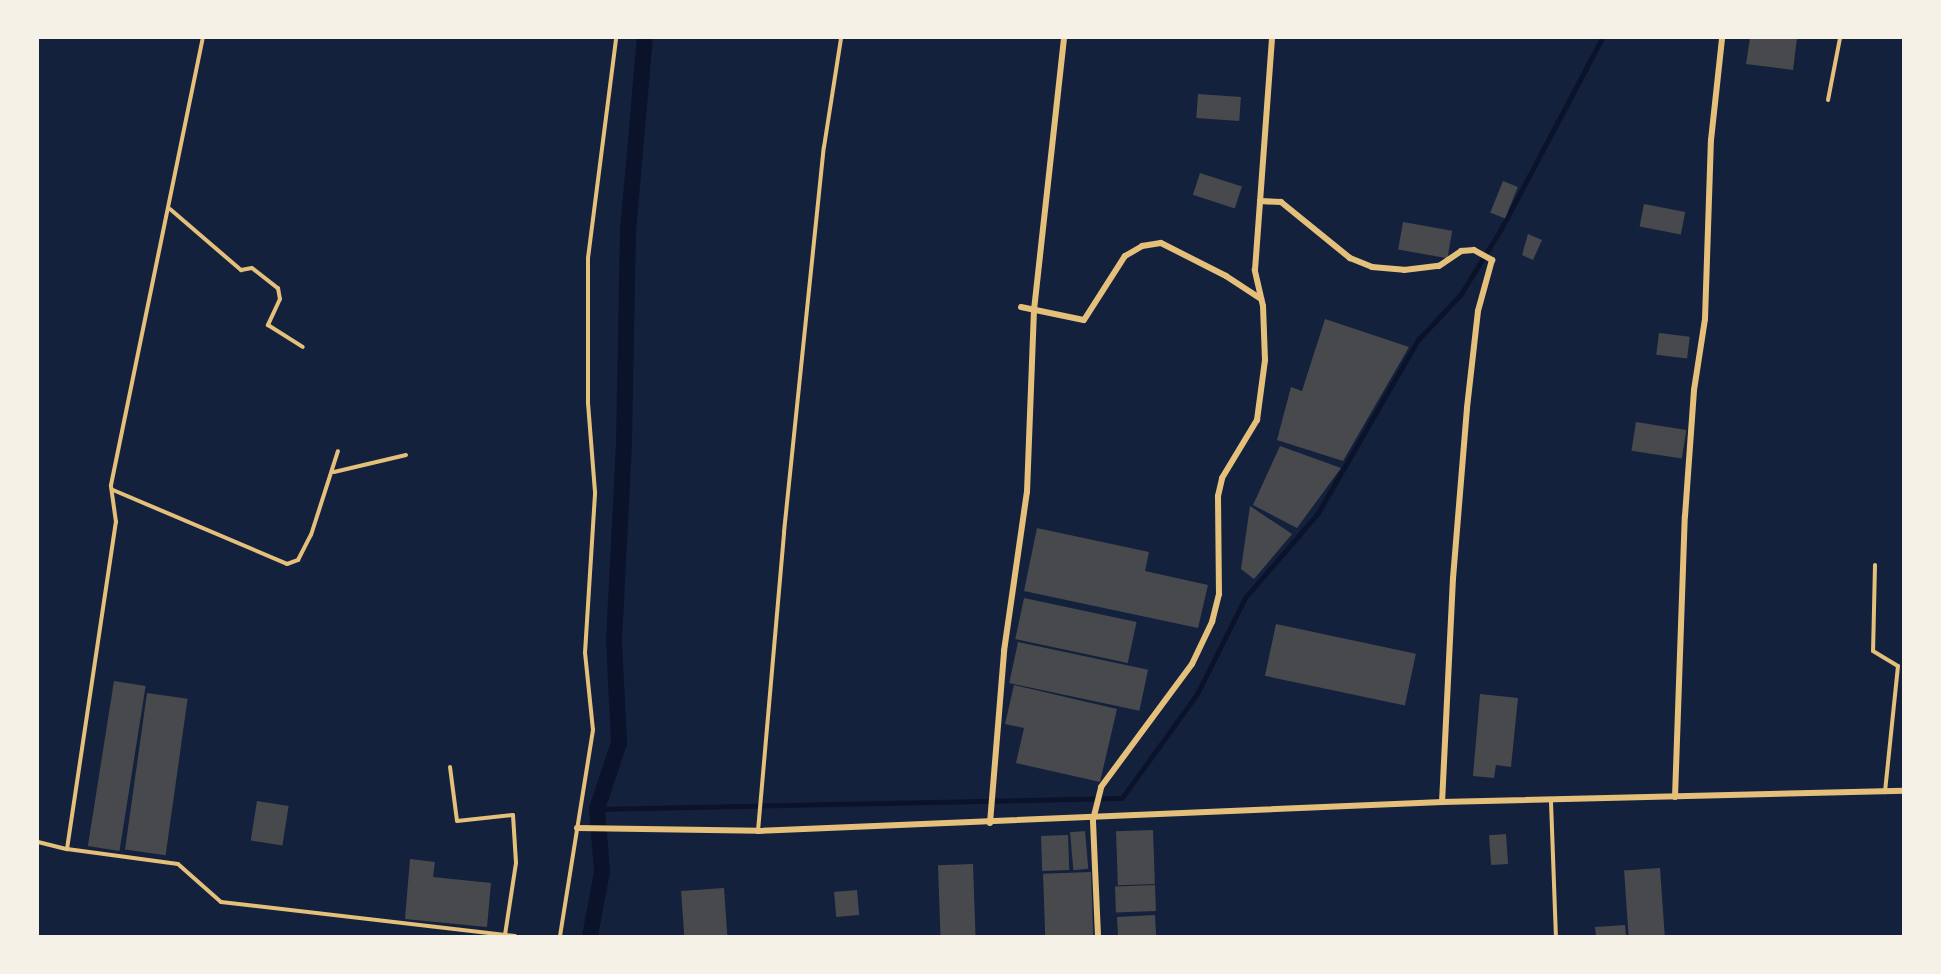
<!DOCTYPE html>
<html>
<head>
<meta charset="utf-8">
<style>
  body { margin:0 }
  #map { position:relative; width:1941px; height:974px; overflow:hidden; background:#14213d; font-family:"Exo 2",sans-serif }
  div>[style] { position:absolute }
  .stream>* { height:4.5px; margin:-2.25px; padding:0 2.25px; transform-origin:2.25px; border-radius:2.25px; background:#0b132b }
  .canal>* { height:16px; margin:-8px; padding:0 8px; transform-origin:8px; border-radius:8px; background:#0b132b }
  .building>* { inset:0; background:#48494c; transform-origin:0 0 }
  .service>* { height:4px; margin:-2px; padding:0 2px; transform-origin:2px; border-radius:2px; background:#e5c07b }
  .minor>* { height:6px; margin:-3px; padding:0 3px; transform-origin:3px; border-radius:3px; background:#e5c07b }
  span { translate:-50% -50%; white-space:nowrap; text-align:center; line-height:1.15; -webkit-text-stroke:4.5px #f6f1e7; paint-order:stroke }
  .frame { position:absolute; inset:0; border:39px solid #f6f1e7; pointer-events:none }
</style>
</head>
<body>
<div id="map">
  <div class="stream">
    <div style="left:597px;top:809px;width:525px;rotate:-1.2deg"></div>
    <div style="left:1122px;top:798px;width:128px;rotate:-54.2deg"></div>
    <div style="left:1197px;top:694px;width:107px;rotate:-63.4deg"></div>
    <div style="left:1245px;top:598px;width:112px;rotate:-49.3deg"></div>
    <div style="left:1318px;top:513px;width:200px;rotate:-60deg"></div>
    <div style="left:1418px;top:340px;width:63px;rotate:-46.9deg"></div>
    <div style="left:1461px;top:294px;width:76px;rotate:-58.4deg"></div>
    <div style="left:1501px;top:229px;width:216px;rotate:-62.1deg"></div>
  </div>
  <div class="canal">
    <div style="left:590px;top:936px;width:65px;rotate:-79.4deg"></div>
    <div style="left:602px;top:872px;width:63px;rotate:-94.5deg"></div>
    <div style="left:597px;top:809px;width:70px;rotate:-71.6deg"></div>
    <div style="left:619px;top:743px;width:102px;rotate:-92.8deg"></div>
    <div style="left:614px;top:641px;width:200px;rotate:-87.1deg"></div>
    <div style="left:624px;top:441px;width:210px;rotate:-88.9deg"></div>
    <div style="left:628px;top:231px;width:194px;rotate:-85deg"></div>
  </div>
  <div class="building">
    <div style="clip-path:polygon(1750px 38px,1797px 38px,1793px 70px,1746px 64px)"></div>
    <div style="left:1198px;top:94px;width:43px;height:24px;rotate:4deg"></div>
    <div style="left:1200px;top:173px;width:44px;height:23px;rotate:18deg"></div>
    <div style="left:1503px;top:181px;width:16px;height:34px;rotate:22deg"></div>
    <div style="left:1644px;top:204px;width:42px;height:23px;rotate:11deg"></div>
    <div style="left:1403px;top:222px;width:50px;height:28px;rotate:10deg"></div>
    <div style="clip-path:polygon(1528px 234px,1542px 240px,1533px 260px,1522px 255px)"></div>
    <div style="clip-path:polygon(1325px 319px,1409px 347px,1343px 461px,1277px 440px,1291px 387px,1302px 391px)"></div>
    <div style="left:1659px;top:333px;width:31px;height:22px;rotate:7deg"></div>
    <div style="left:1636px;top:422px;width:51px;height:29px;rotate:9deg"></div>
    <div style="clip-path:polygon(1280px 446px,1341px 468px,1297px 528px,1253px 505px)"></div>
    <div style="clip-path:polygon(1250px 506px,1292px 534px,1254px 579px,1241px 569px)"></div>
    <div style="clip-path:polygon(1037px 528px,1149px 552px,1145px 571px,1208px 585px,1198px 628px,1024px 591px)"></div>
    <div style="left:1024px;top:598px;width:115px;height:42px;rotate:12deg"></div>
    <div style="left:1276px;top:624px;width:143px;height:53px;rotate:12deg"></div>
    <div style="left:1018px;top:642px;width:133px;height:42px;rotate:12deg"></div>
    <div style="left:114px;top:681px;width:32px;height:167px;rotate:9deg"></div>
    <div style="clip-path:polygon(1014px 685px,1117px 709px,1100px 782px,1016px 763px,1024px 728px,1005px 724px)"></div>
    <div style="left:147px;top:693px;width:41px;height:158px;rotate:8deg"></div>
    <div style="clip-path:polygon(1480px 694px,1518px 698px,1511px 767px,1496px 765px,1494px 778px,1473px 776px)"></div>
    <div style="left:257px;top:801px;width:32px;height:40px;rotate:9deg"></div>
    <div style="left:1153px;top:830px;width:54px;height:37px;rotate:88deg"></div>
    <div style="left:1085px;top:831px;width:38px;height:15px;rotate:85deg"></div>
    <div style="left:1506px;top:834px;width:30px;height:17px;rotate:86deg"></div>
    <div style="left:1068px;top:835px;width:35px;height:27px;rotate:88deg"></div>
    <div style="clip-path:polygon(410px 859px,435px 862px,433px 877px,491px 883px,487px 927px,405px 919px)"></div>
    <div style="left:973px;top:864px;width:72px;height:35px;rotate:88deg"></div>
    <div style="left:1660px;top:868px;width:68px;height:36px;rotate:86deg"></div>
    <div style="left:1091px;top:872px;width:64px;height:48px;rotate:88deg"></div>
    <div style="left:1155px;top:885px;width:26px;height:40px;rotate:88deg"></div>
    <div style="left:724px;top:888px;width:48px;height:43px;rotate:86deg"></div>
    <div style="left:857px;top:890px;width:25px;height:23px;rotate:85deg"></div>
    <div style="left:1155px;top:915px;width:21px;height:38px;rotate:87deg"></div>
    <div style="clip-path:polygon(1625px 925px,1626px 936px,1596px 936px,1595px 927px)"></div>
  </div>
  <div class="service">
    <div style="left:1828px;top:100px;width:63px;rotate:-79deg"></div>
    <div style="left:170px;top:209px;width:94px;rotate:40.7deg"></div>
    <div style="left:241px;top:270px;width:11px;rotate:-10deg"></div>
    <div style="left:252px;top:268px;width:33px;rotate:38deg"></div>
    <div style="left:278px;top:288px;width:11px;rotate:80deg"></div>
    <div style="left:280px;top:299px;width:29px;rotate:115deg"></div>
    <div style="left:268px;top:325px;width:41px;rotate:32.2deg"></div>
    <div style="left:334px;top:472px;width:74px;rotate:-13.3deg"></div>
    <div style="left:113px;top:490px;width:189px;rotate:23deg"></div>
    <div style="left:287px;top:564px;width:12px;rotate:-20deg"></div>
    <div style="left:298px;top:560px;width:28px;rotate:-63deg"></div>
    <div style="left:311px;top:535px;width:88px;rotate:-72.2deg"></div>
    <div style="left:1875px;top:565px;width:86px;rotate:91.3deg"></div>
    <div style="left:1873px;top:651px;width:29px;rotate:31deg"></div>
    <div style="left:1898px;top:666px;width:127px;rotate:95.9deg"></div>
    <div style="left:450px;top:767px;width:54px;rotate:82.6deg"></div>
    <div style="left:457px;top:821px;width:56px;rotate:-6.1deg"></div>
    <div style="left:513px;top:815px;width:48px;rotate:86.4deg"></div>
    <div style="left:516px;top:863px;width:73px;rotate:98.7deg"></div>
    <div style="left:1551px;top:802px;width:134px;rotate:87.9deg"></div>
    <div style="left:758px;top:831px;width:300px;rotate:-85deg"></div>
    <div style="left:784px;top:532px;width:387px;rotate:-84.1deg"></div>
    <div style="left:824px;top:147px;width:110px;rotate:-81.1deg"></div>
    <div style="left:38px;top:842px;width:30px;rotate:14deg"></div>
    <div style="left:67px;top:849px;width:331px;rotate:-81.5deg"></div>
    <div style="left:116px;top:522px;width:37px;rotate:-98deg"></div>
    <div style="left:111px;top:485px;width:456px;rotate:-78.4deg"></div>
    <div style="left:67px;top:849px;width:112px;rotate:7.7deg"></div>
    <div style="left:178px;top:864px;width:57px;rotate:41.5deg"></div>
    <div style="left:221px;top:902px;width:296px;rotate:6.6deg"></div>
    <div style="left:560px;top:936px;width:209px;rotate:-80.9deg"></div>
    <div style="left:593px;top:730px;width:77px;rotate:-95.9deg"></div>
    <div style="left:585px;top:653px;width:161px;rotate:-86.4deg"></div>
    <div style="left:595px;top:492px;width:88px;rotate:-94.5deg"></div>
    <div style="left:588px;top:404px;width:146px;rotate:-90deg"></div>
    <div style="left:588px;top:258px;width:222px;rotate:-82.7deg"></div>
  </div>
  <div class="minor">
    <div style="left:1260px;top:201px;width:21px;rotate:3deg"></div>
    <div style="left:1281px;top:202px;width:89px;rotate:39.1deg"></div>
    <div style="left:1350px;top:258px;width:24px;rotate:22deg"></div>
    <div style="left:1372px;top:267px;width:32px;rotate:5deg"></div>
    <div style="left:1404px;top:270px;width:35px;rotate:-7deg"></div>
    <div style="left:1439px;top:266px;width:27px;rotate:-34deg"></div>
    <div style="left:1461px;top:251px;width:13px;rotate:-4deg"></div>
    <div style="left:1474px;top:250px;width:21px;rotate:29deg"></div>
    <div style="left:1492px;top:260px;width:53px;rotate:105.4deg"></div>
    <div style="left:1478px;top:311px;width:98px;rotate:96.5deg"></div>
    <div style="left:1467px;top:408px;width:171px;rotate:94.7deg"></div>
    <div style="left:1453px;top:578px;width:224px;rotate:92.8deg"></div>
    <div style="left:1021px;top:307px;width:64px;rotate:11.7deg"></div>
    <div style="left:1084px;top:320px;width:76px;rotate:-57.4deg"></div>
    <div style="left:1125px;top:256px;width:20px;rotate:-30deg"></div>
    <div style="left:1142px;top:246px;width:19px;rotate:-9deg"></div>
    <div style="left:1161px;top:243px;width:73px;rotate:26.9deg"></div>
    <div style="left:1226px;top:276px;width:42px;rotate:33.3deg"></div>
    <div style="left:1675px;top:797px;width:281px;rotate:-88deg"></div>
    <div style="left:1685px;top:516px;width:126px;rotate:-85.9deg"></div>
    <div style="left:1694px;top:390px;width:72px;rotate:-81.2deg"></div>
    <div style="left:1705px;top:319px;width:179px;rotate:-88.1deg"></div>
    <div style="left:1711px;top:140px;width:103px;rotate:-83.8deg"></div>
    <div style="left:990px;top:823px;width:173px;rotate:-85.3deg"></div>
    <div style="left:1004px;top:651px;width:161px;rotate:-81.8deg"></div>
    <div style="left:1027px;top:492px;width:182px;rotate:-87.8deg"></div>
    <div style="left:1034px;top:310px;width:274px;rotate:-83.7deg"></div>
    <div style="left:577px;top:828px;width:181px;rotate:0.9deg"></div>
    <div style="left:758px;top:831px;width:685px;rotate:-2.43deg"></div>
    <div style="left:1442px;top:802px;width:462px;rotate:-1.4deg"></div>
    <div style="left:1098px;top:936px;width:116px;rotate:-92.5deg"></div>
    <div style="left:1093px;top:820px;width:34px;rotate:-76deg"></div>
    <div style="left:1101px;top:787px;width:153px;rotate:-53.5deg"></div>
    <div style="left:1192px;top:664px;width:47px;rotate:-64.5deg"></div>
    <div style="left:1212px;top:622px;width:29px;rotate:-76deg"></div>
    <div style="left:1219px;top:594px;width:98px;rotate:-90.6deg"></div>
    <div style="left:1218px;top:496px;width:18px;rotate:-77deg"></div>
    <div style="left:1222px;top:478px;width:68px;rotate:-58.9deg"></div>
    <div style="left:1257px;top:420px;width:61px;rotate:-82.4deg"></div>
    <div style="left:1265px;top:360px;width:54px;rotate:-92.1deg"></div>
    <div style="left:1263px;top:306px;width:37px;rotate:-103deg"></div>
    <div style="left:1255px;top:270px;width:233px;rotate:-85.8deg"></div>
  </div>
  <div class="frame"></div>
</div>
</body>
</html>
